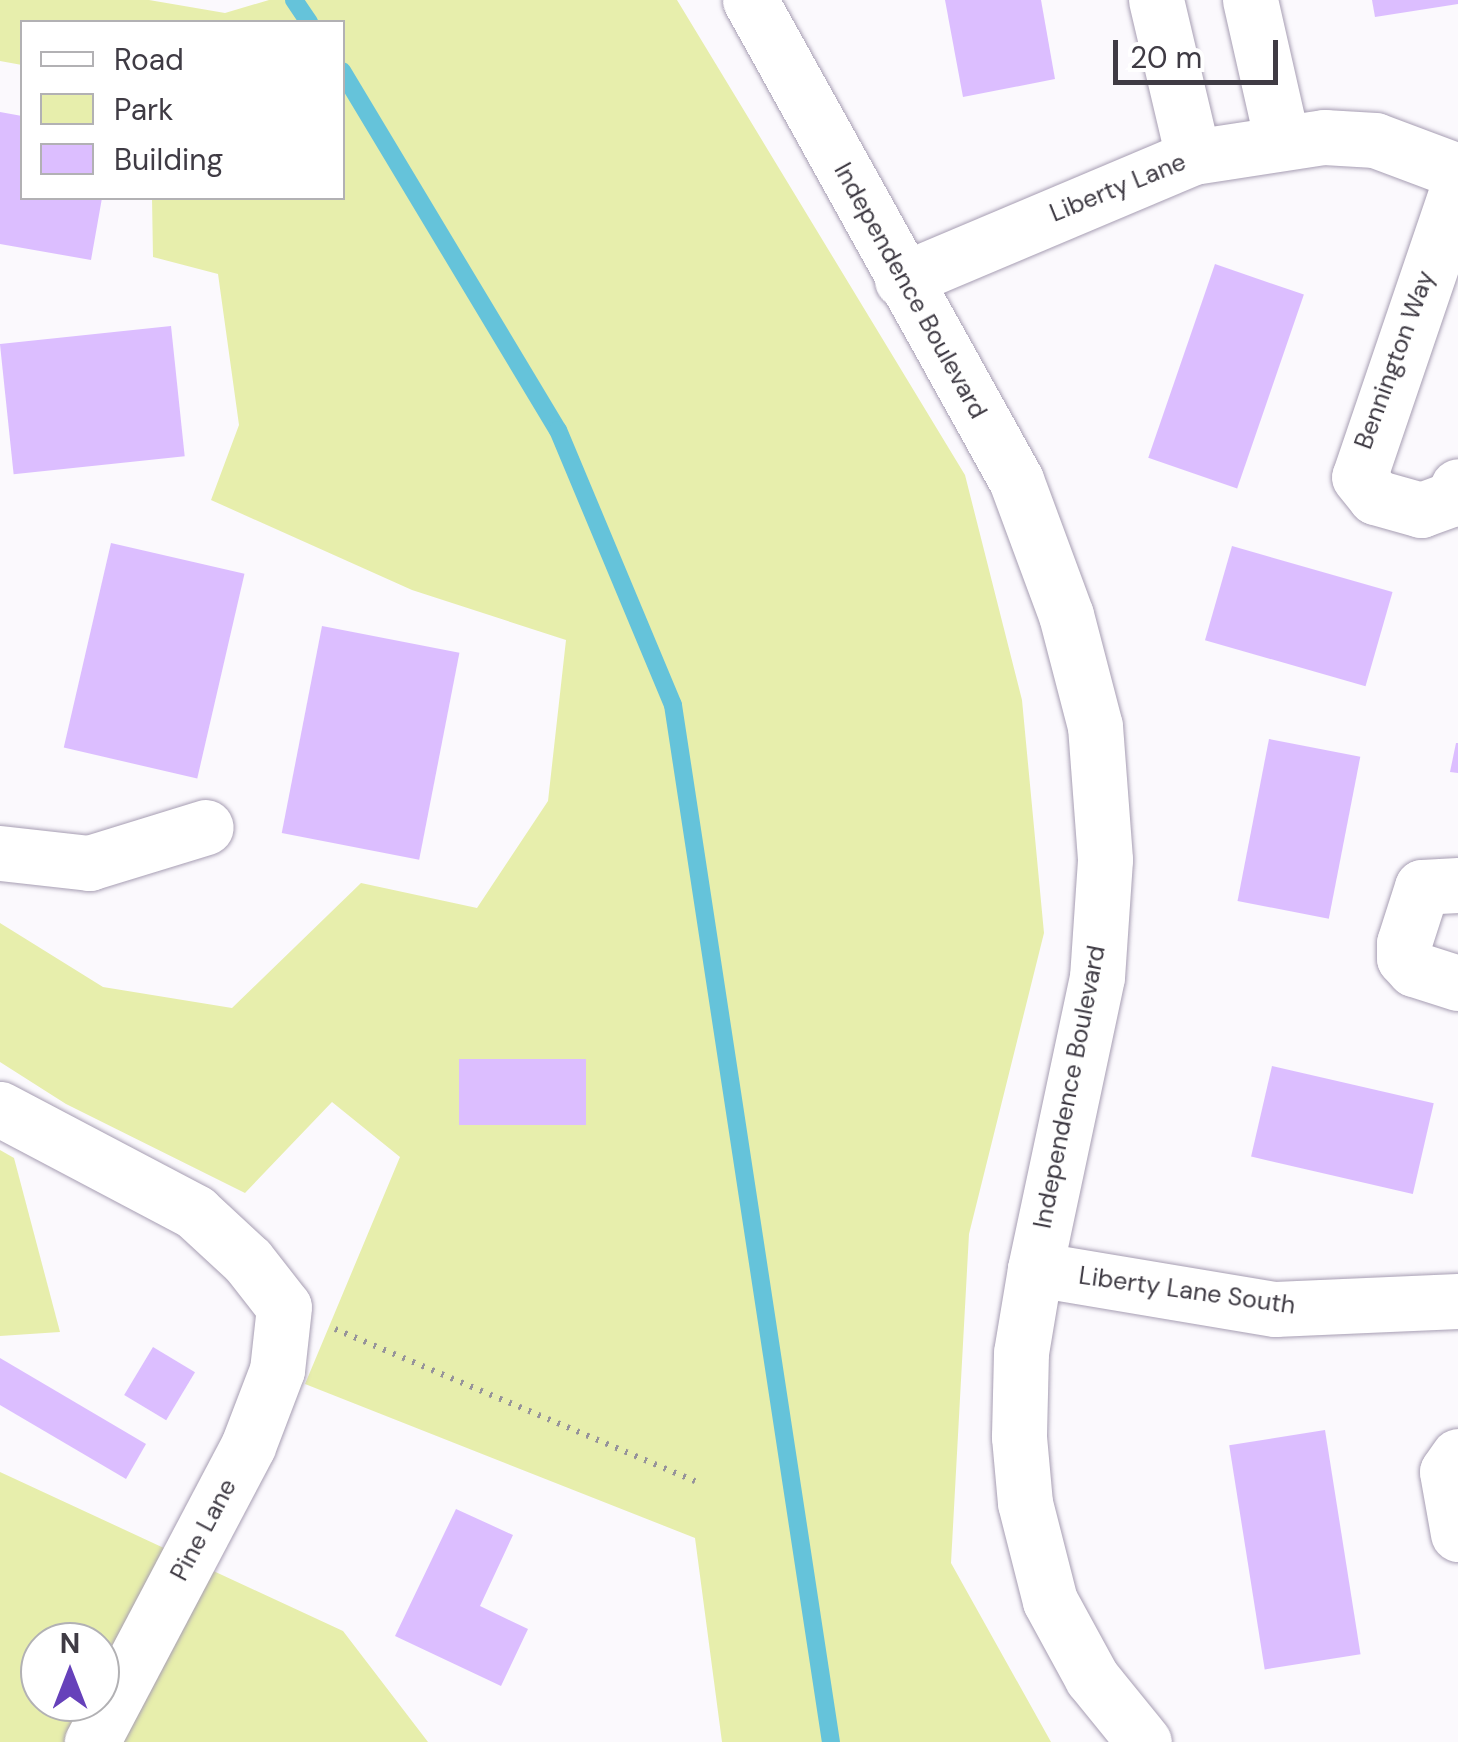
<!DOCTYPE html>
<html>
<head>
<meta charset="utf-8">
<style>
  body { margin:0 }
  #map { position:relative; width:1458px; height:1742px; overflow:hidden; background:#fbf9fd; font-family:"DM Sans",sans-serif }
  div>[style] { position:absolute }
  .green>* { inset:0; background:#e7eeac }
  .stream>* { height:18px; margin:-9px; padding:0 9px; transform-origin:9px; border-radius:9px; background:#65c3da }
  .building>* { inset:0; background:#dcbeff; transform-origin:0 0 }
  .path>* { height:6px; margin-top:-3px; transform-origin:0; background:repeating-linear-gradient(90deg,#96939a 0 2.5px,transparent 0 10.5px) }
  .roads { filter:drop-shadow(0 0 2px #a79eb3) drop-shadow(0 0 2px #a79eb3) }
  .minor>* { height:55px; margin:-27.5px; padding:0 27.5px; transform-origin:27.5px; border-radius:27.5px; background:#fff }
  span { translate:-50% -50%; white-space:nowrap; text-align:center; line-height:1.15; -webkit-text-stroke:8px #fff; paint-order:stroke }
  .street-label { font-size:25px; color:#3f3b44 }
  .legend { position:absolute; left:20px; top:20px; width:325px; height:180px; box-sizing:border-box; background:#fff; border:2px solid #b2b1b4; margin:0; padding:12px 18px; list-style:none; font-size:30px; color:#3f3b44 }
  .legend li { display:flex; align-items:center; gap:20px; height:50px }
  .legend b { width:50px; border:2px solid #b2b1b4 }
  .north { position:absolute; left:20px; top:1622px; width:100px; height:100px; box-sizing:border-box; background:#fff; border:2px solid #b2b1b4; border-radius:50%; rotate:0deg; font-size:28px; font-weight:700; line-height:40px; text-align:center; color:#3f3b44 }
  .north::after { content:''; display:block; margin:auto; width:35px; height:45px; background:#6641ba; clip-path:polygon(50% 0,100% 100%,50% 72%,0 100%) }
  .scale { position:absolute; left:1113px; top:40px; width:165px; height:45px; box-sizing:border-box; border:5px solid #3f3b44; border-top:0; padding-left:12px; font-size:30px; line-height:35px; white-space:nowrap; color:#3f3b44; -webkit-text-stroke:8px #fff; paint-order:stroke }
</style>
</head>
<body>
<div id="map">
  <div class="green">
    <div style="clip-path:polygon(0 0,149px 0,225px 13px,269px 0,677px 0,965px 475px,1022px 700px,1044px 933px,969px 1234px,951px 1563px,1051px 1742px,722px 1742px,695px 1538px,305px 1384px,400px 1157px,332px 1102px,245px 1193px,66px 1104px,0 1062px,0 923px,103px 987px,232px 1008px,361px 883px,477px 908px,548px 801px,566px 640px,412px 590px,211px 500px,239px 425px,218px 274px,153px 257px,152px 198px,342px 198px,342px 22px,22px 22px,22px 65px,0 61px)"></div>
    <div style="clip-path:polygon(0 1150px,14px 1158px,60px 1332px,0 1336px)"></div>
    <div style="clip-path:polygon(evenodd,0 1472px,343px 1631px,428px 1742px,0 1742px,0 1472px,40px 1642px,100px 1642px,100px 1702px,40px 1702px,40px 1642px)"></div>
  </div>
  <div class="stream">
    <div style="left:294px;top:0;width:27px;rotate:56deg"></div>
    <div style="left:342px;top:71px;width:419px;rotate:59deg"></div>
    <div style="left:558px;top:430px;width:298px;rotate:67.3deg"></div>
    <div style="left:673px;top:705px;width:1049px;rotate:81.34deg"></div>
  </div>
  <div class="building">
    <div style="clip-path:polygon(945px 0,1041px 0,1055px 79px,963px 97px)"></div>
    <div style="clip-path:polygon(1372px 0,1458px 0,1458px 4px,1375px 17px)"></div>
    <div style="clip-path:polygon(0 112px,22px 116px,22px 198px,102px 198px,91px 260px,0 244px)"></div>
    <div style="left:1215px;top:264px;width:94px;height:205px;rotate:19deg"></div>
    <div style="left:171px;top:326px;width:131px;height:172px;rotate:84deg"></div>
    <div style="left:111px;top:543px;width:137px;height:210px;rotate:13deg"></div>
    <div style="left:1232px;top:546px;width:167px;height:98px;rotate:16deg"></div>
    <div style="left:322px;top:626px;width:140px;height:211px;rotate:11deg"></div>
    <div style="left:1269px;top:739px;width:93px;height:165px;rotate:11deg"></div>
    <div style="clip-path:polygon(1456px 743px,1458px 743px,1458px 773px,1450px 772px)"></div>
    <div style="left:459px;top:1059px;width:127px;height:66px"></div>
    <div style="left:1272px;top:1066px;width:166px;height:93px;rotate:13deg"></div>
    <div style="left:153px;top:1347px;width:49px;height:56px;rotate:31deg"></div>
    <div style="clip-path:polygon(0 1358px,146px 1444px,126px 1479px,0 1405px)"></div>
    <div style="left:1325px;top:1430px;width:227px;height:97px;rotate:81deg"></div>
    <div style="clip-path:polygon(456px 1509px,513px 1535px,480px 1606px,528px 1629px,501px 1686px,395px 1636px)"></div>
  </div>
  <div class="path">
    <div style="left:335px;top:1329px;width:391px;rotate:22.9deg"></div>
  </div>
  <div class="roads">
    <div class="minor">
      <div style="left:750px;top:0;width:549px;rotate:61.01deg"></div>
      <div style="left:1016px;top:480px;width:144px;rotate:69.7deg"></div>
      <div style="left:1066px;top:615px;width:115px;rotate:75.4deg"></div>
      <div style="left:1095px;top:726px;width:134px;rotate:85.7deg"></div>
      <div style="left:1105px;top:860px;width:117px;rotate:93.9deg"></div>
      <div style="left:1097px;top:977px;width:299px;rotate:102deg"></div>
      <div style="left:1035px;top:1269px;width:85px;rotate:99.5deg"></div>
      <div style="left:1021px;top:1353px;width:84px;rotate:91.4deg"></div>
      <div style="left:1019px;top:1437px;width:66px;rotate:84.8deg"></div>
      <div style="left:1025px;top:1503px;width:101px;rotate:75.7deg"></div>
      <div style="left:1050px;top:1601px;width:88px;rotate:61.4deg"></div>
      <div style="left:1092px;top:1678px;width:82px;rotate:50.9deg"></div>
      <div style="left:1156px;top:0;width:161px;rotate:76.7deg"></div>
      <div style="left:1250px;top:0;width:145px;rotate:77.2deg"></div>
      <div style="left:1458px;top:187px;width:306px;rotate:108.8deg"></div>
      <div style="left:1359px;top:477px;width:26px;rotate:51deg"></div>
      <div style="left:1375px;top:497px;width:48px;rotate:15.8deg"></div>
      <div style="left:1421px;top:510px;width:33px;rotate:-20deg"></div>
      <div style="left:1452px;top:499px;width:14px;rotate:-65deg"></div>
      <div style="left:902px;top:280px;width:316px;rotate:-22.9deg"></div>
      <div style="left:1193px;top:157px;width:133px;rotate:-8.7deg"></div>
      <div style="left:1324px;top:137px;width:51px;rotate:3.4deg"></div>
      <div style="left:1375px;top:140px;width:89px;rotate:20.5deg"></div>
      <div style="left:0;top:853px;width:90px;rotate:6.4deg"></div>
      <div style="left:89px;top:863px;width:122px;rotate:-17.1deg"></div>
      <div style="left:1458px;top:885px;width:36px;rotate:177deg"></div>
      <div style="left:1422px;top:887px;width:59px;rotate:107.8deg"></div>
      <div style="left:1404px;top:943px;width:15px;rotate:90deg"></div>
      <div style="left:1404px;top:958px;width:15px;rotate:48deg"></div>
      <div style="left:1414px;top:969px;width:46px;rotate:17.7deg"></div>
      <div style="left:0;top:1109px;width:221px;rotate:27.8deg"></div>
      <div style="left:195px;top:1212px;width:72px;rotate:42.8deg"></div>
      <div style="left:248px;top:1261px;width:58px;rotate:52deg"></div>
      <div style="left:284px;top:1307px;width:63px;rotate:96.3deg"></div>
      <div style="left:277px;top:1370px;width:81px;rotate:110.9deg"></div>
      <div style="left:248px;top:1446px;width:335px;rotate:117.8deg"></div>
      <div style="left:1035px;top:1269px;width:243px;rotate:9.5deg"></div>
      <div style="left:1275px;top:1309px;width:183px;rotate:-2.5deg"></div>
      <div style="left:1458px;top:1456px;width:19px;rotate:125deg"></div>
      <div style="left:1447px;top:1472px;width:63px;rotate:79.9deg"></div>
    </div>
  </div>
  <div class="street-label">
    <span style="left:1118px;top:188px;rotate:-22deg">Liberty Lane</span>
    <span style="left:910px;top:291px;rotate:61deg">Independence Boulevard</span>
    <span style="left:1395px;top:360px;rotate:-70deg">Bennington Way</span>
    <span style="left:1070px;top:1087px;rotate:-79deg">Independence Boulevard</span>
    <span style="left:1187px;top:1291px;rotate:8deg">Liberty Lane South</span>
    <span style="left:204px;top:1530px;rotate:-62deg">Pine Lane</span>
  </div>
  <ul class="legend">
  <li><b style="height:12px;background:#fff"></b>Road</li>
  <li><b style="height:28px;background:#e7eeac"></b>Park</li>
  <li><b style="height:28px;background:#dcbeff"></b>Building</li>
  </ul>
  <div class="north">N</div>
  <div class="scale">20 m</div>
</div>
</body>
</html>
